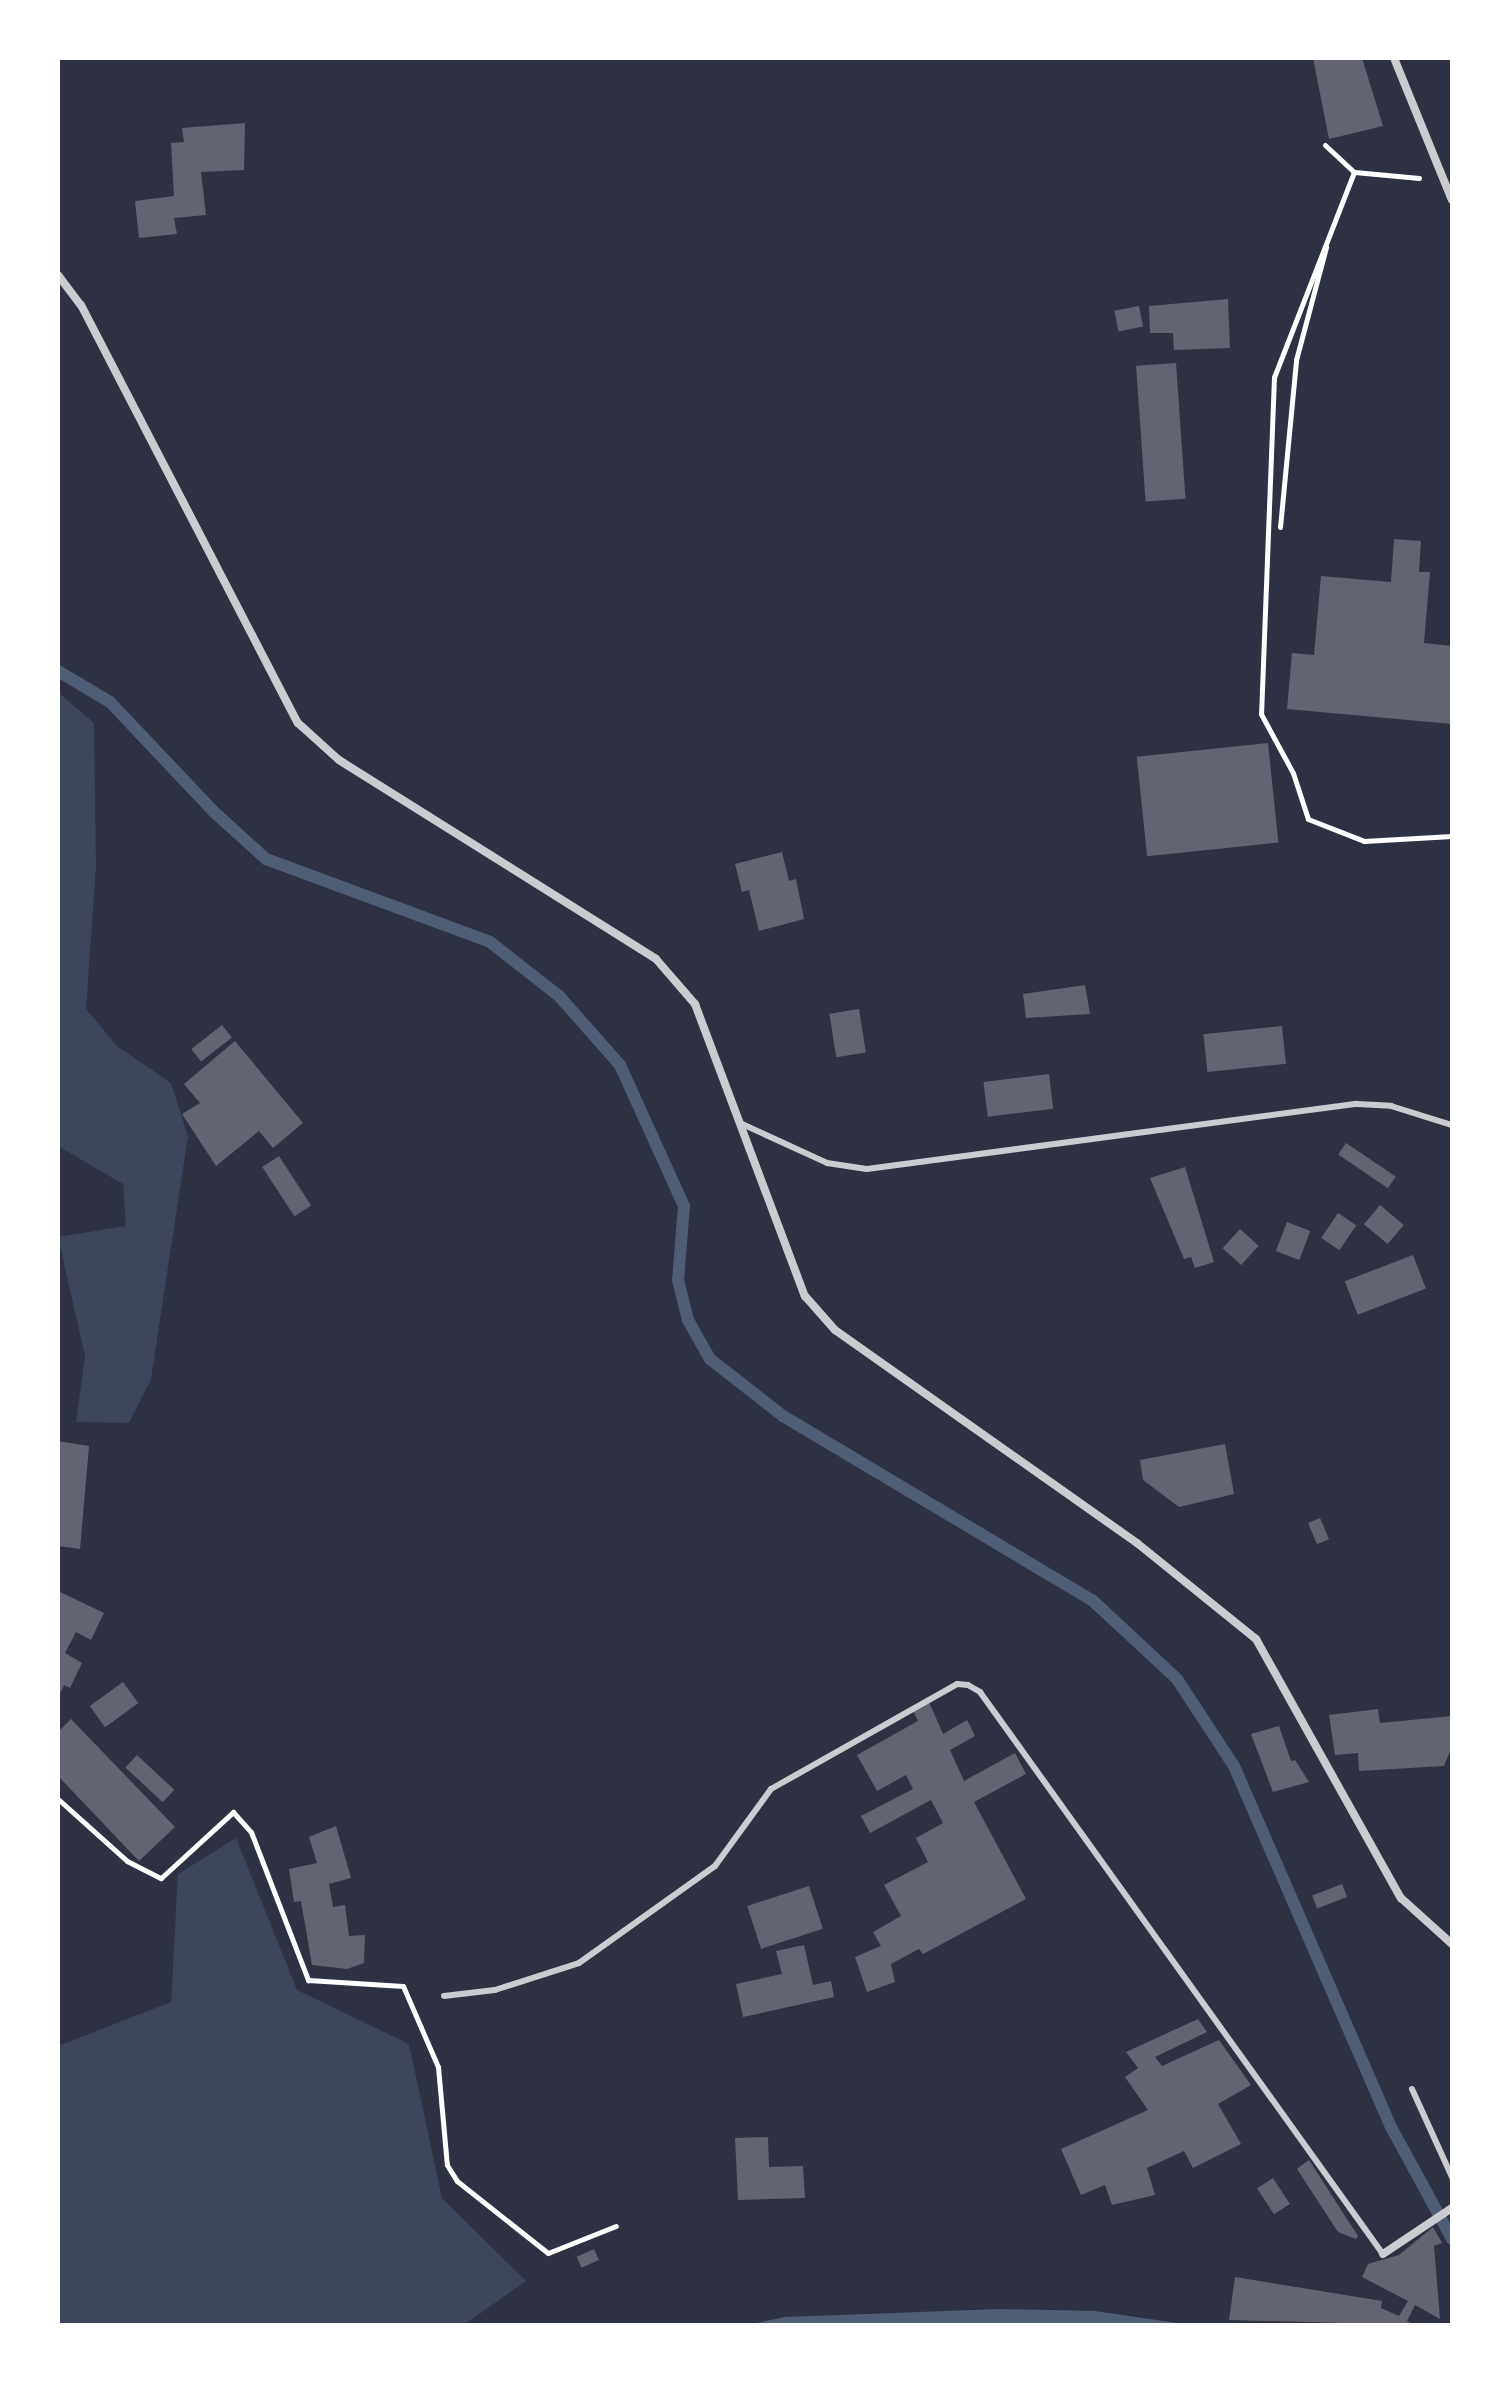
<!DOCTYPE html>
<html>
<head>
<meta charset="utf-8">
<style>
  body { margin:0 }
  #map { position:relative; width:1510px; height:2383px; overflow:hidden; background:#2d3142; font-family:"Asap Condensed",sans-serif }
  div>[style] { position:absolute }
  .green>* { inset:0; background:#3c4559 }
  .water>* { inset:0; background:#4f5d75 }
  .stream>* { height:12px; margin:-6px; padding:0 6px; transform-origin:6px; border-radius:6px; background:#4f5d75 }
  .building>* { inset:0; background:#626471; transform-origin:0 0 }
  .path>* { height:5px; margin:-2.5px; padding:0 2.5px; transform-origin:2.5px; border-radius:2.5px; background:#fff }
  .service>* { height:6px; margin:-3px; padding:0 3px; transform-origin:3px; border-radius:3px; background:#caccd0 }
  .minor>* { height:8px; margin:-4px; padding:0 4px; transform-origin:4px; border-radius:4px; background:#caccd0 }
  span { translate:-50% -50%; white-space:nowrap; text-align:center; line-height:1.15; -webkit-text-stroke:8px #fff; paint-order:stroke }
  .frame { position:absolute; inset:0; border:60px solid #fff; pointer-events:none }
</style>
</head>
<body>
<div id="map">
  <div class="green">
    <div style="clip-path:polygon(58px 692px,94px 723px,96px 867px,86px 1009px,117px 1046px,171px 1083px,188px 1136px,151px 1379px,129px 1423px,76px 1422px,85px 1356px,58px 1237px,126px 1226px,123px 1184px,58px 1146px)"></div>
    <div style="clip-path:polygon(236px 1838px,297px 1990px,409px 2044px,442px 2198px,526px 2281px,464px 2325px,58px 2325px,58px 2046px,171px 2002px,178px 1874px)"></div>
  </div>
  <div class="water">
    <div style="clip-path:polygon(1000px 2309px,1095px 2311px,1191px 2325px,747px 2325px,785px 2317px)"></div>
  </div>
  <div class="stream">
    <div style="left:58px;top:671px;width:61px;rotate:30.8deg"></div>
    <div style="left:110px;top:702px;width:150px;rotate:46.6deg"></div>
    <div style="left:213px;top:811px;width:72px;rotate:42.2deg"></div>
    <div style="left:266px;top:859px;width:239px;rotate:20.3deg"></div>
    <div style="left:490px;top:942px;width:88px;rotate:38deg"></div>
    <div style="left:559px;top:996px;width:92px;rotate:48.5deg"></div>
    <div style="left:620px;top:1065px;width:155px;rotate:65.6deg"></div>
    <div style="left:684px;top:1206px;width:74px;rotate:94.6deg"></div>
    <div style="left:678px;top:1280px;width:41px;rotate:76deg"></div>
    <div style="left:688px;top:1320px;width:45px;rotate:60.6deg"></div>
    <div style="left:710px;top:1359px;width:93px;rotate:38deg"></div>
    <div style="left:783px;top:1416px;width:360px;rotate:30.8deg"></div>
    <div style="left:1092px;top:1600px;width:116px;rotate:42.9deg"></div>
    <div style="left:1177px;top:1679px;width:104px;rotate:56.8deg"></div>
    <div style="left:1234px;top:1766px;width:394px;rotate:66.5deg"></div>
    <div style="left:1391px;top:2127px;width:128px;rotate:61.4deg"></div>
  </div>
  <div class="building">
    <div style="clip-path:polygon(1313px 58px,1362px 58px,1383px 126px,1329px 139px)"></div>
    <div style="clip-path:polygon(245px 123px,244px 170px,201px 172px,206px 215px,174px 218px,177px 234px,139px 238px,135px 201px,174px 196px,171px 143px,184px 142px,182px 128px)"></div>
    <div style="clip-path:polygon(1228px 299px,1230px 348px,1174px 350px,1173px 333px,1150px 333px,1149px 306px)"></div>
    <div style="left:1139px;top:306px;width:21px;height:25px;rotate:79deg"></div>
    <div style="left:1176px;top:363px;width:136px;height:40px;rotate:86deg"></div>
    <div style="clip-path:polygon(1394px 539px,1421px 541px,1419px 572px,1430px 572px,1424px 643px,1452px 646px,1452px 724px,1287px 709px,1292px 653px,1314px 655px,1321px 576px,1391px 582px)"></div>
    <div style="left:1268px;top:743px;width:100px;height:132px;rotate:84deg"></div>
    <div style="clip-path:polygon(782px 852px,789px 881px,796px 879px,804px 919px,759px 931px,749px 890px,742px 892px,735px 864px)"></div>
    <div style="clip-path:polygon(1085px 985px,1090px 1014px,1026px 1018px,1023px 994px)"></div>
    <div style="left:859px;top:1009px;width:44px;height:30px;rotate:81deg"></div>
    <div style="left:222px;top:1025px;width:16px;height:39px;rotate:52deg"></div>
    <div style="left:1282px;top:1026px;width:38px;height:79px;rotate:84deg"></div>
    <div style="clip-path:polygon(235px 1041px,303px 1123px,273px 1148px,259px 1131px,216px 1166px,182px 1114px,200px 1103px,184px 1084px)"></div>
    <div style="left:1049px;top:1074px;width:35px;height:66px;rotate:83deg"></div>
    <div style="left:1346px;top:1143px;width:60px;height:14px;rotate:34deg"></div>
    <div style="left:279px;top:1156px;width:59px;height:20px;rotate:57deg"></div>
    <div style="clip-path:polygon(1185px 1167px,1214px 1262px,1195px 1268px,1191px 1257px,1184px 1259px,1150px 1178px)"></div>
    <div style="left:1380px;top:1205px;width:31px;height:25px;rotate:40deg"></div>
    <div style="left:1338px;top:1213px;width:22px;height:30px;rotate:34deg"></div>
    <div style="left:1287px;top:1222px;width:25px;height:31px;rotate:21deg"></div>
    <div style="left:1240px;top:1229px;width:25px;height:26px;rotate:42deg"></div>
    <div style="left:1413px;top:1255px;width:36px;height:73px;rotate:69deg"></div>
    <div style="clip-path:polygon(58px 1441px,89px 1446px,80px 1549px,58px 1546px)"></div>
    <div style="clip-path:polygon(1225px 1444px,1234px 1494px,1179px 1507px,1143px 1480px,1140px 1460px)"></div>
    <div style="left:1320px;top:1518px;width:23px;height:13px;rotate:67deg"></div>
    <div style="clip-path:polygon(58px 1591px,104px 1613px,91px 1640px,76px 1632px,65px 1653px,82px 1663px,70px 1688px,64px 1685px,58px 1697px)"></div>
    <div style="left:123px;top:1682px;width:26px;height:41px;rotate:54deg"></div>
    <div style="clip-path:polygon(929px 1702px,943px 1734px,967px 1720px,975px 1736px,950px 1750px,964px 1781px,1015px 1753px,1026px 1774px,974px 1802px,1026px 1899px,923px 1954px,919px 1949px,891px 1964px,895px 1982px,867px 1992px,855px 1957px,881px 1946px,873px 1932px,901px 1916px,884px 1885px,928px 1862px,916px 1838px,943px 1823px,931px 1800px,870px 1833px,861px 1816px,913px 1789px,906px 1775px,877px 1791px,857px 1755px,918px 1721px,913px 1710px)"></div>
    <div style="clip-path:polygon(1378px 1709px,1380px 1723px,1452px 1716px,1452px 1747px,1444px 1766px,1359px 1771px,1358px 1753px,1335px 1755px,1329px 1715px)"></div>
    <div style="clip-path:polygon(71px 1719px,175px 1827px,139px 1861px,58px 1776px,58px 1732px)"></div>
    <div style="clip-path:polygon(1279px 1726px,1291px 1761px,1295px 1760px,1309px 1782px,1273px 1792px,1251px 1734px)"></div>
    <div style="left:137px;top:1755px;width:51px;height:17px;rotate:43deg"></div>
    <div style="clip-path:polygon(336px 1826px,351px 1878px,329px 1884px,333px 1907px,345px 1905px,349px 1936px,365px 1935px,364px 1963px,347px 1969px,312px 1965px,301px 1901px,294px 1902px,289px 1869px,317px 1863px,309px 1837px)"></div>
    <div style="left:1342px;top:1884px;width:14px;height:32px;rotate:69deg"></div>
    <div style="left:809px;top:1886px;width:45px;height:65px;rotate:72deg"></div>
    <div style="clip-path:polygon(804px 1945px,813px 1985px,831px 1981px,834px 1997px,743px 2017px,736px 1984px,782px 1974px,776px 1951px)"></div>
    <div style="clip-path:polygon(1198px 2019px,1207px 2032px,1155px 2057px,1162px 2066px,1219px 2040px,1251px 2085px,1218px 2104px,1241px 2144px,1193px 2168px,1184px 2151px,1147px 2168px,1155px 2195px,1112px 2205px,1105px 2185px,1081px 2195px,1061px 2149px,1148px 2110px,1125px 2077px,1138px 2068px,1126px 2052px)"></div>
    <div style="clip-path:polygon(768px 2137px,769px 2167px,803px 2166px,805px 2198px,738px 2200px,735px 2138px)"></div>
    <div style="clip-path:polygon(1309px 2160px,1358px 2236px,1356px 2239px,1338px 2232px,1297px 2169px)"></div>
    <div style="left:1273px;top:2178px;width:31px;height:19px;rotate:57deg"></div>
    <div style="clip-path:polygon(1433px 2227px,1442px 2243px,1434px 2246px,1440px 2319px,1415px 2305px,1407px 2321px,1415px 2325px,1229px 2320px,1235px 2277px,1382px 2301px,1381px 2308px,1399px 2316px,1408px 2301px,1362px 2277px,1368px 2264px,1399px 2255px)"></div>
    <div style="left:594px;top:2249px;width:12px;height:19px;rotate:66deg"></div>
  </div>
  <div class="path">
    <div style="left:1325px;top:145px;width:40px;rotate:43deg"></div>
    <div style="left:1419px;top:178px;width:65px;rotate:-174.7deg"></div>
    <div style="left:1354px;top:172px;width:220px;rotate:111.3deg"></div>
    <div style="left:1274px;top:377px;width:337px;rotate:92.2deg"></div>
    <div style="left:1261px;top:714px;width:67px;rotate:61.5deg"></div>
    <div style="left:1293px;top:773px;width:48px;rotate:71.9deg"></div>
    <div style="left:1308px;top:819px;width:60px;rotate:21.4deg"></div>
    <div style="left:1364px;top:841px;width:88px;rotate:-3.3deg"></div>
    <div style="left:1280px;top:527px;width:168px;rotate:-84.5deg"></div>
    <div style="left:1296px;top:360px;width:117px;rotate:-75.1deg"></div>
    <div style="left:58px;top:1799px;width:93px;rotate:41.9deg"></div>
    <div style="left:127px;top:1861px;width:38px;rotate:27deg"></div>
    <div style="left:161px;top:1878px;width:98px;rotate:-42.5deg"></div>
    <div style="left:233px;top:1812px;width:27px;rotate:48deg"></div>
    <div style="left:251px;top:1832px;width:159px;rotate:68.9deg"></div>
    <div style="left:308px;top:1980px;width:95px;rotate:3.6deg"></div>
    <div style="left:403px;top:1986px;width:88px;rotate:66.6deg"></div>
    <div style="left:438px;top:2067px;width:98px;rotate:84.8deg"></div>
    <div style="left:447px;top:2165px;width:19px;rotate:58deg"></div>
    <div style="left:457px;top:2181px;width:116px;rotate:38.4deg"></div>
    <div style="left:548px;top:2253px;width:73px;rotate:-21.7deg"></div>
  </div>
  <div class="service">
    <div style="left:742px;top:1124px;width:94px;rotate:24.6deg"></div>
    <div style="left:827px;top:1163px;width:40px;rotate:8.5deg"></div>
    <div style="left:867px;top:1169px;width:494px;rotate:-7.6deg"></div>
    <div style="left:1357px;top:1104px;width:34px;rotate:3deg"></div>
    <div style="left:1391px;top:1106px;width:64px;rotate:17.3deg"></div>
    <div style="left:444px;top:1996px;width:51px;rotate:-6.7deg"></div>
    <div style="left:495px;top:1990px;width:88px;rotate:-17.8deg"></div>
    <div style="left:579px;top:1963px;width:167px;rotate:-35.5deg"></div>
    <div style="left:715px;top:1866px;width:95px;rotate:-54deg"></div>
    <div style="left:771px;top:1789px;width:214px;rotate:-29.4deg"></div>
    <div style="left:957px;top:1684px;width:11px;rotate:5deg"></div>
    <div style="left:968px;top:1685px;width:14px;rotate:30deg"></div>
    <div style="left:980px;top:1692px;width:692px;rotate:54.36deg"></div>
    <div style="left:1412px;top:2089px;width:97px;rotate:65.6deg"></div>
  </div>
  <div class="minor">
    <div style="left:1394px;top:58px;width:153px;rotate:67.8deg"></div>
    <div style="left:58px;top:275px;width:38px;rotate:53deg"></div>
    <div style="left:81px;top:305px;width:471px;rotate:62.6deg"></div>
    <div style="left:298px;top:723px;width:55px;rotate:42.1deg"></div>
    <div style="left:339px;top:760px;width:374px;rotate:32.1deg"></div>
    <div style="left:656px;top:959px;width:60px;rotate:49.1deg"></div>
    <div style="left:695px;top:1004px;width:312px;rotate:69.4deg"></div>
    <div style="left:805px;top:1296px;width:45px;rotate:48.6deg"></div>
    <div style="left:835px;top:1330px;width:370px;rotate:35.2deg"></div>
    <div style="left:1137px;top:1543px;width:153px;rotate:38.9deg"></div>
    <div style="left:1256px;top:1639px;width:297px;rotate:60.8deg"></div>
    <div style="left:1401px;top:1898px;width:69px;rotate:42deg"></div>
    <div style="left:1383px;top:2254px;width:83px;rotate:-33.7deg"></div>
  </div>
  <div class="frame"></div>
</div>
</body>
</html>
